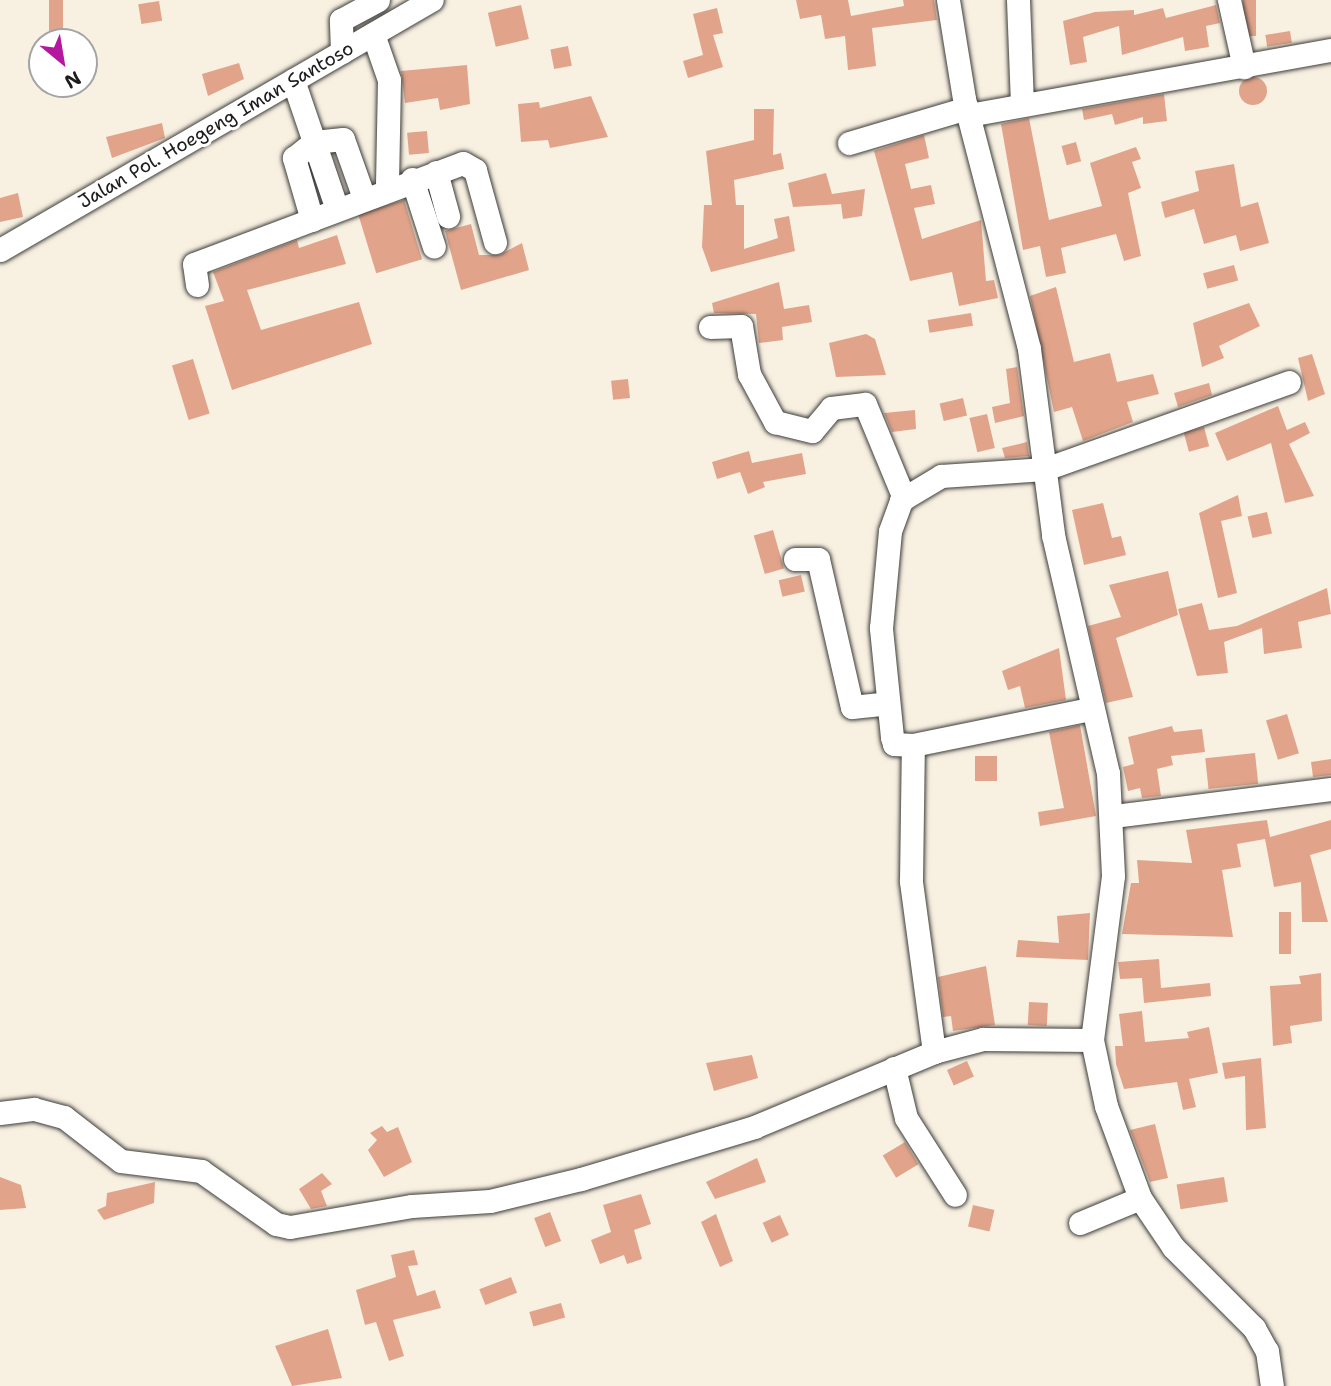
<!DOCTYPE html>
<html>
<head>
<meta charset="utf-8">
<style>
  body { margin:0 }
  #map { position:relative; width:1331px; height:1386px; overflow:hidden; background:#f8f1e2; font-family:"Shantell Sans",sans-serif }
  div>[style] { position:absolute }
  .building>* { inset:0; background:#e1a48b; transform-origin:0 0 }
  .round { border-radius:50% }
  .roads { filter:drop-shadow(0 0 2px #3d3c3a) drop-shadow(0 0 2px #3d3c3a) }
  .minor>* { height:23px; margin:-11.5px; padding:0 11.5px; transform-origin:11.5px; border-radius:11.5px; background:#fff }
  span { translate:-50% -50%; white-space:nowrap; text-align:center; line-height:1.15; -webkit-text-stroke:6px #fff; paint-order:stroke }
  .street-label { font-size:19px; color:#1c1c1c }
  .north { position:absolute; left:28px; top:28px; width:70px; height:70px; box-sizing:border-box; background:#fff; border:2px solid #a4a4a4; border-radius:50%; rotate:150deg; font-size:19px; font-weight:700; line-height:28px; text-align:center; color:#1c1c1c }
  .north::after { content:''; display:block; margin:auto; width:24px; height:32px; background:#b5179e; clip-path:polygon(50% 0,100% 100%,50% 72%,0 100%) }
</style>
</head>
<body>
<div id="map">
  <div class="building">
    <div style="left:49px;top:0;width:14px;height:43px"></div>
    <div style="clip-path:polygon(796px 0,848px 0,851px 16px,904px 6px,903px 0,934px 0,937px 20px,872px 28px,876px 66px,848px 70px,845px 36px,825px 39px,821px 15px,800px 19px)"></div>
    <div style="left:1243px;top:0;width:13px;height:36px"></div>
    <div style="left:159px;top:1px;width:20px;height:21px;rotate:81deg"></div>
    <div style="left:521px;top:5px;width:35px;height:34px;rotate:77deg"></div>
    <div style="clip-path:polygon(1216px 5px,1220px 23px,1206px 26px,1209px 47px,1185px 51px,1183px 37px,1122px 55px,1119px 26px,1083px 37px,1087px 62px,1070px 65px,1063px 21px,1095px 12px,1134px 10px,1134px 15px,1163px 8px,1166px 18px)"></div>
    <div style="clip-path:polygon(717px 8px,723px 33px,713px 35px,723px 67px,688px 78px,683px 61px,703px 55px,693px 14px)"></div>
    <div style="left:1290px;top:31px;width:12px;height:25px;rotate:81deg"></div>
    <div style="left:568px;top:46px;width:20px;height:18px;rotate:79deg"></div>
    <div style="clip-path:polygon(239px 63px,244px 79px,208px 96px,202px 74px)"></div>
    <div style="clip-path:polygon(467px 65px,470px 104px,440px 110px,438px 98px,405px 103px,401px 71px)"></div>
    <div class="round" style="left:1239px;top:77px;width:28px;height:28px"></div>
    <div style="clip-path:polygon(1164px 94px,1167px 121px,1143px 124px,1143px 117px,1115px 125px,1112px 114px,1084px 120px,1082px 109px)"></div>
    <div style="clip-path:polygon(591px 96px,608px 137px,550px 148px,548px 140px,521px 142px,518px 104px,539px 102px,540px 108px)"></div>
    <div style="clip-path:polygon(754px 109px,774px 109px,773px 155px,781px 153px,784px 169px,734px 180px,736px 205px,744px 205px,744px 249px,778px 238px,774px 219px,789px 216px,795px 251px,711px 272px,702px 247px,704px 205px,712px 205px,706px 151px,754px 140px)"></div>
    <div style="clip-path:polygon(1029px 118px,1049px 220px,1102px 206px,1090px 163px,1136px 147px,1141px 159px,1132px 162px,1141px 188px,1128px 193px,1141px 256px,1124px 261px,1116px 234px,1061px 248px,1066px 273px,1046px 277px,1040px 246px,1023px 250px,1001px 124px)"></div>
    <div style="clip-path:polygon(162px 123px,165px 138px,112px 158px,106px 137px)"></div>
    <div style="left:427px;top:131px;width:22px;height:20px;rotate:85deg"></div>
    <div style="clip-path:polygon(924px 135px,929px 158px,905px 164px,911px 189px,931px 185px,935px 204px,914px 208px,922px 239px,981px 220px,986px 281px,994px 280px,998px 298px,959px 306px,952px 272px,910px 281px,874px 151px)"></div>
    <div style="left:1076px;top:142px;width:20px;height:15px;rotate:75deg"></div>
    <div style="clip-path:polygon(1234px 164px,1241px 207px,1258px 202px,1269px 243px,1240px 251px,1236px 235px,1204px 244px,1194px 209px,1165px 218px,1161px 202px,1199px 191px,1195px 171px)"></div>
    <div style="clip-path:polygon(826px 173px,832px 194px,865px 189px,862px 216px,843px 219px,841px 204px,793px 207px,788px 183px)"></div>
    <div style="clip-path:polygon(18px 193px,23px 217px,0 222px,0 198px)"></div>
    <div style="left:404px;top:200px;width:62px;height:48px;rotate:73deg"></div>
    <div style="clip-path:polygon(471px 224px,479px 255px,499px 255px,522px 243px,529px 270px,461px 290px,445px 231px)"></div>
    <div style="clip-path:polygon(337px 235px,346px 264px,247px 290px,261px 330px,359px 302px,372px 344px,232px 390px,205px 306px,224px 301px,213px 272px,297px 240px,299px 248px)"></div>
    <div style="left:1234px;top:265px;width:16px;height:32px;rotate:75deg"></div>
    <div style="clip-path:polygon(779px 282px,784px 309px,809px 305px,812px 322px,782px 327px,783px 340px,759px 343px,756px 314px,714px 313px,712px 303px)"></div>
    <div style="clip-path:polygon(1056px 287px,1074px 362px,1110px 353px,1117px 382px,1153px 374px,1159px 394px,1127px 402px,1133px 422px,1083px 441px,1072px 407px,1054px 412px,1030px 296px)"></div>
    <div style="clip-path:polygon(1249px 303px,1260px 326px,1219px 346px,1224px 358px,1202px 367px,1193px 323px)"></div>
    <div style="left:971px;top:313px;width:13px;height:44px;rotate:81deg"></div>
    <div style="clip-path:polygon(866px 334px,875px 339px,886px 375px,836px 377px,829px 343px)"></div>
    <div style="clip-path:polygon(1312px 354px,1325px 394px,1308px 401px,1298px 358px)"></div>
    <div style="left:193px;top:359px;width:57px;height:22px;rotate:73deg"></div>
    <div style="clip-path:polygon(1017px 367px,1024px 416px,995px 423px,992px 407px,1010px 403px,1006px 369px)"></div>
    <div style="left:628px;top:379px;width:19px;height:17px;rotate:84deg"></div>
    <div style="clip-path:polygon(1209px 383px,1212px 395px,1178px 407px,1174px 393px)"></div>
    <div style="left:963px;top:398px;width:18px;height:24px;rotate:77deg"></div>
    <div style="clip-path:polygon(1278px 406px,1287px 430px,1305px 422px,1310px 433px,1289px 444px,1314px 496px,1285px 503px,1271px 443px,1227px 461px,1215px 433px)"></div>
    <div style="clip-path:polygon(915px 410px,916px 429px,892px 432px,884px 413px)"></div>
    <div style="left:987px;top:414px;width:35px;height:18px;rotate:77deg"></div>
    <div style="left:1204px;top:427px;width:20px;height:21px;rotate:75deg"></div>
    <div style="clip-path:polygon(1027px 442px,1029px 456px,1005px 458px,1002px 448px)"></div>
    <div style="clip-path:polygon(749px 451px,752px 463px,802px 453px,806px 474px,763px 482px,765px 487px,748px 494px,740px 472px,717px 479px,712px 462px)"></div>
    <div style="clip-path:polygon(1238px 495px,1242px 516px,1221px 521px,1237px 593px,1218px 598px,1199px 513px)"></div>
    <div style="clip-path:polygon(1103px 503px,1112px 538px,1121px 536px,1126px 555px,1084px 565px,1072px 510px)"></div>
    <div style="left:1267px;top:512px;width:22px;height:20px;rotate:77deg"></div>
    <div style="left:773px;top:530px;width:40px;height:20px;rotate:74deg"></div>
    <div style="clip-path:polygon(1168px 571px,1178px 615px,1116px 638px,1133px 697px,1106px 703px,1088px 626px,1121px 617px,1109px 585px)"></div>
    <div style="left:801px;top:575px;width:17px;height:23px;rotate:77deg"></div>
    <div style="clip-path:polygon(1327px 588px,1331px 614px,1298px 622px,1302px 648px,1264px 654px,1262px 628px,1224px 642px,1228px 673px,1197px 676px,1178px 609px,1202px 603px,1209px 630px,1237px 626px)"></div>
    <div style="clip-path:polygon(1059px 648px,1066px 700px,1025px 708px,1020px 686px,1008px 690px,1002px 671px)"></div>
    <div style="left:1287px;top:714px;width:41px;height:22px;rotate:73deg"></div>
    <div style="clip-path:polygon(1080px 725px,1096px 816px,1040px 826px,1038px 812px,1064px 808px,1049px 732px)"></div>
    <div style="clip-path:polygon(1172px 726px,1174px 732px,1202px 729px,1205px 752px,1171px 756px,1173px 765px,1157px 769px,1161px 796px,1142px 798px,1140px 788px,1128px 791px,1123px 767px,1134px 764px,1128px 737px)"></div>
    <div style="left:1255px;top:753px;width:31px;height:50px;rotate:84deg"></div>
    <div style="left:975px;top:756px;width:22px;height:25px"></div>
    <div style="clip-path:polygon(1331px 759px,1331px 775px,1313px 777px,1311px 762px)"></div>
    <div style="clip-path:polygon(1267px 820px,1270px 837px,1331px 820px,1331px 849px,1310px 855px,1328px 922px,1302px 922px,1301px 882px,1274px 887px,1265px 839px,1237px 844px,1241px 867px,1222px 870px,1233px 937px,1122px 934px,1131px 883px,1139px 883px,1137px 860px,1192px 863px,1186px 830px)"></div>
    <div style="left:1279px;top:912px;width:12px;height:42px"></div>
    <div style="clip-path:polygon(1090px 913px,1088px 960px,1016px 957px,1018px 940px,1059px 943px,1057px 916px)"></div>
    <div style="clip-path:polygon(1159px 959px,1161px 988px,1210px 983px,1211px 996px,1144px 1003px,1142px 978px,1120px 979px,1118px 962px)"></div>
    <div style="clip-path:polygon(986px 966px,995px 1025px,953px 1031px,951px 1016px,943px 1017px,938px 977px)"></div>
    <div style="clip-path:polygon(1321px 973px,1322px 1021px,1290px 1026px,1292px 1043px,1273px 1046px,1270px 986px,1301px 984px,1299px 976px)"></div>
    <div style="left:1029px;top:1002px;width:19px;height:23px;rotate:3deg"></div>
    <div style="clip-path:polygon(1142px 1011px,1145px 1042px,1189px 1038px,1187px 1032px,1209px 1027px,1218px 1073px,1189px 1079px,1196px 1107px,1183px 1110px,1177px 1082px,1124px 1089px,1116px 1064px,1115px 1046px,1123px 1046px,1119px 1014px)"></div>
    <div style="clip-path:polygon(752px 1055px,758px 1078px,714px 1091px,706px 1063px)"></div>
    <div style="clip-path:polygon(1261px 1058px,1266px 1128px,1246px 1130px,1245px 1076px,1225px 1079px,1222px 1063px)"></div>
    <div style="left:967px;top:1061px;width:17px;height:22px;rotate:66deg"></div>
    <div style="clip-path:polygon(1155px 1124px,1168px 1178px,1150px 1182px,1130px 1130px)"></div>
    <div style="clip-path:polygon(382px 1126px,387px 1132px,398px 1127px,412px 1162px,384px 1177px,368px 1150px,377px 1140px,370px 1133px)"></div>
    <div style="left:905px;top:1142px;width:26px;height:26px;rotate:59deg"></div>
    <div style="clip-path:polygon(757px 1158px,766px 1182px,715px 1199px,706px 1182px)"></div>
    <div style="clip-path:polygon(322px 1173px,332px 1184px,321px 1191px,327px 1206px,311px 1209px,299px 1189px)"></div>
    <div style="clip-path:polygon(0 1177px,21px 1185px,26px 1208px,0 1210px)"></div>
    <div style="left:1224px;top:1177px;width:25px;height:48px;rotate:81deg"></div>
    <div style="clip-path:polygon(155px 1182px,154px 1203px,104px 1220px,97px 1210px,106px 1206px,107px 1193px)"></div>
    <div style="clip-path:polygon(641px 1194px,651px 1224px,634px 1230px,642px 1259px,627px 1264px,624px 1255px,600px 1264px,591px 1240px,611px 1232px,603px 1205px)"></div>
    <div style="left:973px;top:1205px;width:22px;height:22px;rotate:13deg"></div>
    <div style="left:550px;top:1212px;width:31px;height:17px;rotate:69deg"></div>
    <div style="clip-path:polygon(716px 1214px,733px 1261px,720px 1267px,701px 1222px)"></div>
    <div style="left:780px;top:1215px;width:22px;height:19px;rotate:66deg"></div>
    <div style="clip-path:polygon(414px 1250px,418px 1265px,408px 1266px,417px 1296px,435px 1290px,441px 1308px,393px 1320px,404px 1356px,389px 1361px,376px 1322px,365px 1325px,356px 1290px,396px 1277px,391px 1255px)"></div>
    <div style="left:511px;top:1277px;width:17px;height:34px;rotate:69deg"></div>
    <div style="left:561px;top:1303px;width:15px;height:33px;rotate:74deg"></div>
    <div style="clip-path:polygon(328px 1329px,342px 1378px,292px 1386px,275px 1346px)"></div>
  </div>
  <div class="roads">
    <div class="minor">
      <div style="left:948px;top:0;width:100px;rotate:80.8deg"></div>
      <div style="left:964px;top:99px;width:258px;rotate:75.4deg"></div>
      <div style="left:1029px;top:349px;width:188px;rotate:82.6deg"></div>
      <div style="left:1053px;top:535px;width:244px;rotate:77deg"></div>
      <div style="left:1108px;top:773px;width:103px;rotate:87.2deg"></div>
      <div style="left:1113px;top:876px;width:165px;rotate:97.3deg"></div>
      <div style="left:1092px;top:1040px;width:67px;rotate:78deg"></div>
      <div style="left:1106px;top:1106px;width:98px;rotate:69.7deg"></div>
      <div style="left:1140px;top:1198px;width:59px;rotate:56deg"></div>
      <div style="left:1173px;top:1247px;width:115px;rotate:45deg"></div>
      <div style="left:1254px;top:1328px;width:26px;rotate:61deg"></div>
      <div style="left:1267px;top:1351px;width:35px;rotate:82deg"></div>
      <div style="left:1018px;top:0;width:104px;rotate:87.8deg"></div>
      <div style="left:1229px;top:0;width:69px;rotate:77.4deg"></div>
      <div style="left:373px;top:34px;width:49px;rotate:70.8deg"></div>
      <div style="left:389px;top:80px;width:108px;rotate:91.1deg"></div>
      <div style="left:342px;top:52px;width:32px;rotate:-92deg"></div>
      <div style="left:341px;top:20px;width:42px;rotate:-28.4deg"></div>
      <div style="left:293px;top:80px;width:136px;rotate:71.2deg"></div>
      <div style="left:969px;top:115px;width:368px;rotate:-10.2deg"></div>
      <div style="left:849px;top:143px;width:123px;rotate:-16.5deg"></div>
      <div style="left:436px;top:172px;width:46px;rotate:74.7deg"></div>
      <div style="left:412px;top:179px;width:71px;rotate:72.1deg"></div>
      <div style="left:312px;top:220px;width:65px;rotate:-106.2deg"></div>
      <div style="left:294px;top:158px;width:26px;rotate:-39deg"></div>
      <div style="left:314px;top:142px;width:29px;rotate:-6deg"></div>
      <div style="left:343px;top:139px;width:63px;rotate:70.4deg"></div>
      <div style="left:0;top:250px;width:499px;rotate:-30.1deg"></div>
      <div style="left:197px;top:285px;width:21px;rotate:-98deg"></div>
      <div style="left:194px;top:264px;width:287px;rotate:-20.6deg"></div>
      <div style="left:463px;top:163px;width:14px;rotate:30deg"></div>
      <div style="left:475px;top:170px;width:75px;rotate:74.5deg"></div>
      <div style="left:710px;top:327px;width:31px;rotate:-2deg"></div>
      <div style="left:741px;top:326px;width:49px;rotate:80.5deg"></div>
      <div style="left:749px;top:374px;width:55px;rotate:61.6deg"></div>
      <div style="left:775px;top:422px;width:38px;rotate:14deg"></div>
      <div style="left:812px;top:431px;width:30px;rotate:-50deg"></div>
      <div style="left:831px;top:408px;width:34px;rotate:-7deg"></div>
      <div style="left:865px;top:404px;width:102px;rotate:67.5deg"></div>
      <div style="left:795px;top:559px;width:23px"></div>
      <div style="left:818px;top:559px;width:152px;rotate:77.1deg"></div>
      <div style="left:852px;top:707px;width:36px;rotate:-6deg"></div>
      <div style="left:913px;top:745px;width:19px;rotate:-177deg"></div>
      <div style="left:894px;top:744px;width:7px;rotate:-106deg"></div>
      <div style="left:892px;top:737px;width:110px;rotate:-95.8deg"></div>
      <div style="left:881px;top:628px;width:97px;rotate:-84.7deg"></div>
      <div style="left:890px;top:531px;width:33px;rotate:-70deg"></div>
      <div style="left:901px;top:500px;width:47px;rotate:-31deg"></div>
      <div style="left:941px;top:476px;width:104px;rotate:-3.9deg"></div>
      <div style="left:1045px;top:469px;width:259px;rotate:-19.6deg"></div>
      <div style="left:1114px;top:816px;width:219px;rotate:-7.1deg"></div>
      <div style="left:934px;top:1052px;width:173px;rotate:-97.7deg"></div>
      <div style="left:911px;top:881px;width:136px;rotate:-89.2deg"></div>
      <div style="left:913px;top:745px;width:181px;rotate:-11.5deg"></div>
      <div style="left:894px;top:1068px;width:51px;rotate:76.5deg"></div>
      <div style="left:906px;top:1118px;width:91px;rotate:57.5deg"></div>
      <div style="left:0;top:1113px;width:34px;rotate:-7deg"></div>
      <div style="left:34px;top:1109px;width:31px;rotate:15deg"></div>
      <div style="left:64px;top:1117px;width:72px;rotate:37.7deg"></div>
      <div style="left:121px;top:1161px;width:81px;rotate:7.1deg"></div>
      <div style="left:201px;top:1171px;width:92px;rotate:35.2deg"></div>
      <div style="left:276px;top:1224px;width:14px;rotate:12deg"></div>
      <div style="left:290px;top:1227px;width:124px;rotate:-9.8deg"></div>
      <div style="left:412px;top:1206px;width:78px;rotate:-3.7deg"></div>
      <div style="left:490px;top:1201px;width:94px;rotate:-13.6deg"></div>
      <div style="left:581px;top:1179px;width:181px;rotate:-16.7deg"></div>
      <div style="left:754px;top:1127px;width:195px;rotate:-22.6deg"></div>
      <div style="left:934px;top:1052px;width:51px;rotate:-14.9deg"></div>
      <div style="left:983px;top:1039px;width:109px;rotate:0.5deg"></div>
      <div style="left:1080px;top:1223px;width:65px;rotate:-22.6deg"></div>
    </div>
  </div>
  <div class="street-label">
    <span style="left:216px;top:125px;rotate:-30deg">Jalan Pol. Hoegeng Iman Santoso</span>
  </div>
  <div class="north">N</div>
</div>
</body>
</html>
